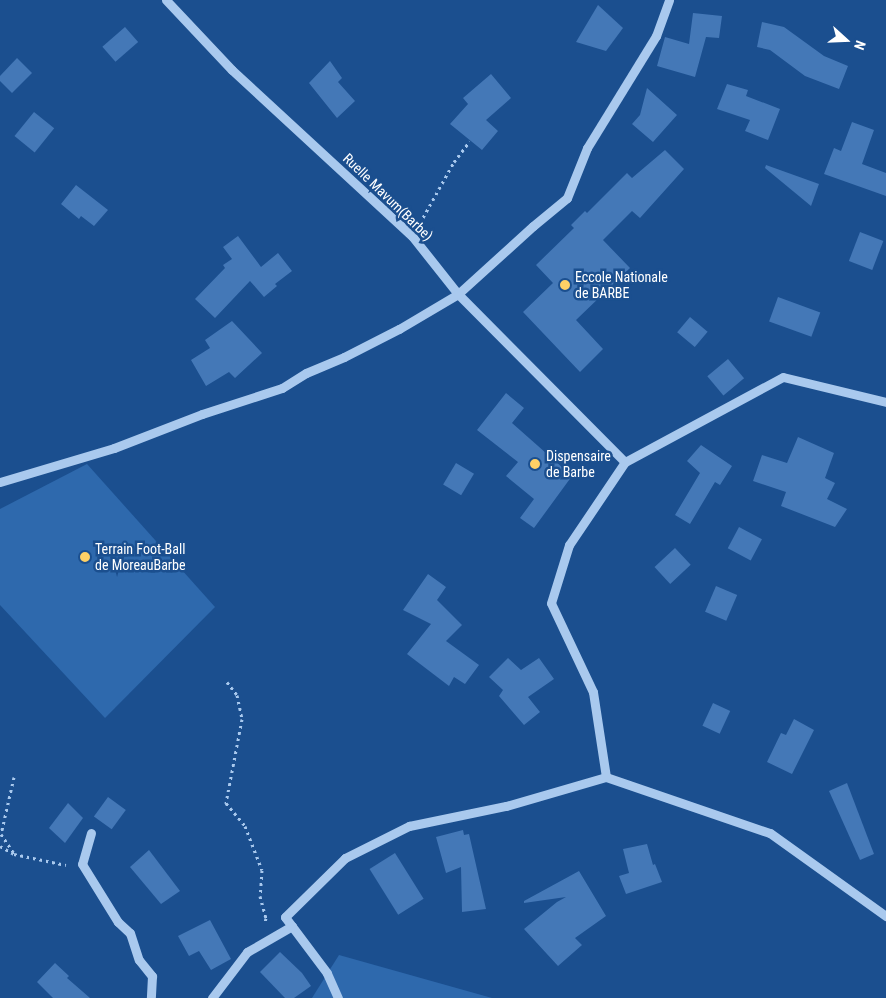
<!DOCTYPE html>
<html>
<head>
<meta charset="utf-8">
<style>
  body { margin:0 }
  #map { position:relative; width:886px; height:998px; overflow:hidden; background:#1b4f8f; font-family:"Roboto Condensed",sans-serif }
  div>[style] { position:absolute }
  .green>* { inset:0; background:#2e69ad }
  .building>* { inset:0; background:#4478b7; transform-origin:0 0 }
  .path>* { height:3px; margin-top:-1.5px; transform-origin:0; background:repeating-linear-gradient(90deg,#a9c9ee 0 2.5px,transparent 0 6.5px) }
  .minor>* { height:9px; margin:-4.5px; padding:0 4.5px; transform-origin:4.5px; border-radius:4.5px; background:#a9c9ee }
  .dots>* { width:14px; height:14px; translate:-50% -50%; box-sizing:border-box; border:2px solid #1b4f8f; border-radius:50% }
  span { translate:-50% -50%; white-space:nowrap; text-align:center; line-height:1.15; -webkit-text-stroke:5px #1b4f8f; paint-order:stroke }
  .street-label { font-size:14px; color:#fff }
  .poi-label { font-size:14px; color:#fff }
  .left { translate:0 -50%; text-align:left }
  .north { position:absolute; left:821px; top:15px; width:50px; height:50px; -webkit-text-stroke:4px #1b4f8f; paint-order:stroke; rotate:110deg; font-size:14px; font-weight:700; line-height:20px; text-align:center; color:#fff }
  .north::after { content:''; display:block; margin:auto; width:18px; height:22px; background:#fff; clip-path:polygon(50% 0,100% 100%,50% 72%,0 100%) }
</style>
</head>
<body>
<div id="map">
  <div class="green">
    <div style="clip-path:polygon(87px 464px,215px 607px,105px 718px,0 605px,0 509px)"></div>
    <div style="clip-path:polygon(339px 955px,492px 998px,312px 998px)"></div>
  </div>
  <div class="building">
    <div style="clip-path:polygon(598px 5px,623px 28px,606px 51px,576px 42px)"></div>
    <div style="clip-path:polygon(693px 13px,722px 16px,719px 38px,706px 37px,695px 77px,657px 66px,665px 37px,689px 44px)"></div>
    <div style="clip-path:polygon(762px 22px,784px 27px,824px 56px,848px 66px,839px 89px,805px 76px,770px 50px,757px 47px)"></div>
    <div style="left:125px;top:27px;width:20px;height:30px;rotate:49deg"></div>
    <div style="clip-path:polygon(17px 58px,32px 73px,12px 93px,0 81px,0 76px)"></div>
    <div style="clip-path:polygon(330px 61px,342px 78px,338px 82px,355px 101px,337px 118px,309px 83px)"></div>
    <div style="clip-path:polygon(491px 74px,511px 98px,486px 120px,498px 131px,482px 150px,450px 124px,468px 104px,463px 98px)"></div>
    <div style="clip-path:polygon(727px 84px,748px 90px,746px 96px,780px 109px,768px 140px,745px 131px,750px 120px,717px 109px)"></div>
    <div style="clip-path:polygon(647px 88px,677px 115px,653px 142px,632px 124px,640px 115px)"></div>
    <div style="left:34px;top:112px;width:26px;height:31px;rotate:39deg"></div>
    <div style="clip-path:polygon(852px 122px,874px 130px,862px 164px,886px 173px,886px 196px,824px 174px,834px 148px,841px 151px)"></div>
    <div style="clip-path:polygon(665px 150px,684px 169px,640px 218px,632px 211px,603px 240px,630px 268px,576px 320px,603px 349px,580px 372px,523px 312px,553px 283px,536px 265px,574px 228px,571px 225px,585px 211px,587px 213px,627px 173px,632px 178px)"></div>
    <div style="clip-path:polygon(766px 165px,819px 184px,811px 206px,765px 168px)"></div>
    <div style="clip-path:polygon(76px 185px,108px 210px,94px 226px,81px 216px,79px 219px,61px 204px)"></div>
    <div style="left:860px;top:232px;width:25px;height:31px;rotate:21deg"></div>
    <div style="clip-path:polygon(238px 236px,261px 267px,278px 253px,292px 271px,275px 284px,277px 286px,264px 297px,250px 281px,215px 318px,195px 299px,225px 268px,223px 265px,232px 259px,223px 247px)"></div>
    <div style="left:778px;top:297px;width:45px;height:26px;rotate:20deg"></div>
    <div style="left:690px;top:317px;width:23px;height:20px;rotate:40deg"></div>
    <div style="clip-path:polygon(232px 321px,262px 353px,235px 378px,229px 372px,206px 386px,191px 360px,210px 348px,205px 340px)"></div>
    <div style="left:728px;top:359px;width:25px;height:27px;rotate:50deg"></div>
    <div style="clip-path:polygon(506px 393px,524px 408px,512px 423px,572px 476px,534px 528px,520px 518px,534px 499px,506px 476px,518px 462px,477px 430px)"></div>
    <div style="clip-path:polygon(798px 437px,834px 453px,825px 478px,835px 483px,827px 499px,847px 509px,835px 527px,781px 506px,786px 492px,753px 481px,762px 455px,787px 463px)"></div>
    <div style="clip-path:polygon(701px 445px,732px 466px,720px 485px,715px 482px,690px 524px,675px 515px,700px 473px,687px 461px)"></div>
    <div style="left:456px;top:463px;width:21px;height:25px;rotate:31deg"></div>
    <div style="left:739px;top:527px;width:26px;height:24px;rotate:28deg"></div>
    <div style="left:675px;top:548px;width:23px;height:28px;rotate:47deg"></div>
    <div style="clip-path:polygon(428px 574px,446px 587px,437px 600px,462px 625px,446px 641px,479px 665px,465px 684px,454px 677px,449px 686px,407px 654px,431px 624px,403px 610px)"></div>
    <div style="left:716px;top:586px;width:23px;height:28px;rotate:23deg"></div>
    <div style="clip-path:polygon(508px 658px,521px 670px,539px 658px,554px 679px,528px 697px,540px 712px,524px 725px,499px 696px,503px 690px,489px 677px)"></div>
    <div style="left:713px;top:703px;width:19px;height:25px;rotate:25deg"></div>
    <div style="clip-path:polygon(794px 719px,814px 730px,792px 774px,767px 762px,781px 733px,786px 735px)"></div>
    <div style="clip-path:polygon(847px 783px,874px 854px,860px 860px,829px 791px)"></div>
    <div style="left:108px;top:797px;width:22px;height:24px;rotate:36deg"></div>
    <div style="clip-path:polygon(68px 803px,83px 818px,65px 843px,49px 828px)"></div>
    <div style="clip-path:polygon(463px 830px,464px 835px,469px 834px,486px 909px,462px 912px,461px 867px,446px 873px,436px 837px)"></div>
    <div style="clip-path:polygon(647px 844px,653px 865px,655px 864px,662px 882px,626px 894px,619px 876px,629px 873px,623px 849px)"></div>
    <div style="clip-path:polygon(149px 850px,180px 891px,161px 904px,130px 867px)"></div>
    <div style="left:395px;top:853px;width:54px;height:30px;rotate:58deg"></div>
    <div style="clip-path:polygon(579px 871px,606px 916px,575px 938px,582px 945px,558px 966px,524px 929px,557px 902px,566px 897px,524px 903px,524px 901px)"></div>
    <div style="clip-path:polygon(210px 920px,231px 959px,211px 970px,199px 951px,189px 956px,178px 936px)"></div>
    <div style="clip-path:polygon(280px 952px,302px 973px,311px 986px,294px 998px,285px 998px,260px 972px)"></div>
    <div style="clip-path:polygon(55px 963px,69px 976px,67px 978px,90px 998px,53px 998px,37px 982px)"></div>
  </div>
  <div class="path">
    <div style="left:420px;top:223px;width:70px;rotate:-60.9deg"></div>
    <div style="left:454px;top:162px;width:26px;rotate:-53deg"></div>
    <div style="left:227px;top:682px;width:16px;rotate:52deg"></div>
    <div style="left:237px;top:695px;width:25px;rotate:78deg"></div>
    <div style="left:242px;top:719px;width:86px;rotate:100.8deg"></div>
    <div style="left:226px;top:803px;width:30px;rotate:50deg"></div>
    <div style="left:245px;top:826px;width:47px;rotate:68.9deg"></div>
    <div style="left:262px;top:870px;width:26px;rotate:94deg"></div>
    <div style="left:260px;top:896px;width:23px;rotate:75deg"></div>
    <div style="left:266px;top:918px;width:4px;rotate:104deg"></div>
    <div style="left:14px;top:777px;width:58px;rotate:102.8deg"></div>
    <div style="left:1px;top:834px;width:23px;rotate:56deg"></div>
    <div style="left:0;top:846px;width:16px;rotate:30deg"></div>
    <div style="left:14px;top:854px;width:53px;rotate:11.9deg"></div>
  </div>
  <div class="minor">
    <div style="left:166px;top:0;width:96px;rotate:46.7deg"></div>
    <div style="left:232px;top:70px;width:245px;rotate:42.7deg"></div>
    <div style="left:412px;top:236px;width:74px;rotate:51.6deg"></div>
    <div style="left:458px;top:294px;width:237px;rotate:45.2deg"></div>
    <div style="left:0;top:482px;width:119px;rotate:-16.6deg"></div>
    <div style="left:114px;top:448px;width:94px;rotate:-21.1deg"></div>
    <div style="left:202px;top:414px;width:84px;rotate:-18deg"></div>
    <div style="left:282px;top:388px;width:28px;rotate:-32deg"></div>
    <div style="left:306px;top:373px;width:41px;rotate:-22.8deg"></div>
    <div style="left:344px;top:357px;width:62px;rotate:-27deg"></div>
    <div style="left:399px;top:329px;width:69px;rotate:-30.7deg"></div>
    <div style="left:458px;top:294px;width:101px;rotate:-42.2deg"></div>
    <div style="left:533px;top:226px;width:44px;rotate:-39.5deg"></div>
    <div style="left:567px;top:198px;width:54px;rotate:-68.2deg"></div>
    <div style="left:587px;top:148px;width:132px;rotate:-58.4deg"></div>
    <div style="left:656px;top:36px;width:38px;rotate:-70deg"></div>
    <div style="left:606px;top:777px;width:173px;rotate:18.9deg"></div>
    <div style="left:770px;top:833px;width:143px;rotate:35.6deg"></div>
    <div style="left:91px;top:833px;width:32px;rotate:106deg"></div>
    <div style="left:82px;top:864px;width:68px;rotate:58.2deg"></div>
    <div style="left:118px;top:922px;width:16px;rotate:43deg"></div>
    <div style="left:130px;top:933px;width:28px;rotate:72deg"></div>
    <div style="left:139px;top:960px;width:21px;rotate:51deg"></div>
    <div style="left:152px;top:976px;width:22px;rotate:93deg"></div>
    <div style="left:212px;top:998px;width:58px;rotate:-52.7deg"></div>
    <div style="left:247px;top:952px;width:52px;rotate:-30deg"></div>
    <div style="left:338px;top:998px;width:27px;rotate:-114deg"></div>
    <div style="left:327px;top:973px;width:70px;rotate:-126.9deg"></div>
    <div style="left:285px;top:917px;width:84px;rotate:-44.5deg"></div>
    <div style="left:345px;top:858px;width:72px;rotate:-26.6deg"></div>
    <div style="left:409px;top:826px;width:99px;rotate:-11.7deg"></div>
    <div style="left:506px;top:806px;width:104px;rotate:-16.2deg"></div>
    <div style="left:606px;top:777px;width:86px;rotate:-98.7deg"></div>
    <div style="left:593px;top:692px;width:98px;rotate:-115.3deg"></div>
    <div style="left:551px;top:603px;width:61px;rotate:-72.8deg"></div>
    <div style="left:569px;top:545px;width:100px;rotate:-56deg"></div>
    <div style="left:625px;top:462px;width:179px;rotate:-28.3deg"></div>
    <div style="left:783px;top:377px;width:106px;rotate:13.6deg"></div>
  </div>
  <div class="dots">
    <div style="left:565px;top:285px;background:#ffd166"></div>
    <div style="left:535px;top:464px;background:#ffd166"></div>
    <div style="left:85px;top:557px;background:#ffd166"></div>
  </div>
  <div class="street-label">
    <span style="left:388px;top:197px;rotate:44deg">Ruelle Mavum(Barbe)</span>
  </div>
  <div class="poi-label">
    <span class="left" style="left:575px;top:285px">Eccole Nationale<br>de BARBE</span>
    <span class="left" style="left:546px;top:464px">Dispensaire<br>de Barbe</span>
    <span class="left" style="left:95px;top:557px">Terrain Foot-Ball<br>de MoreauBarbe</span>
  </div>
  <div class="north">N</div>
</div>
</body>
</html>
